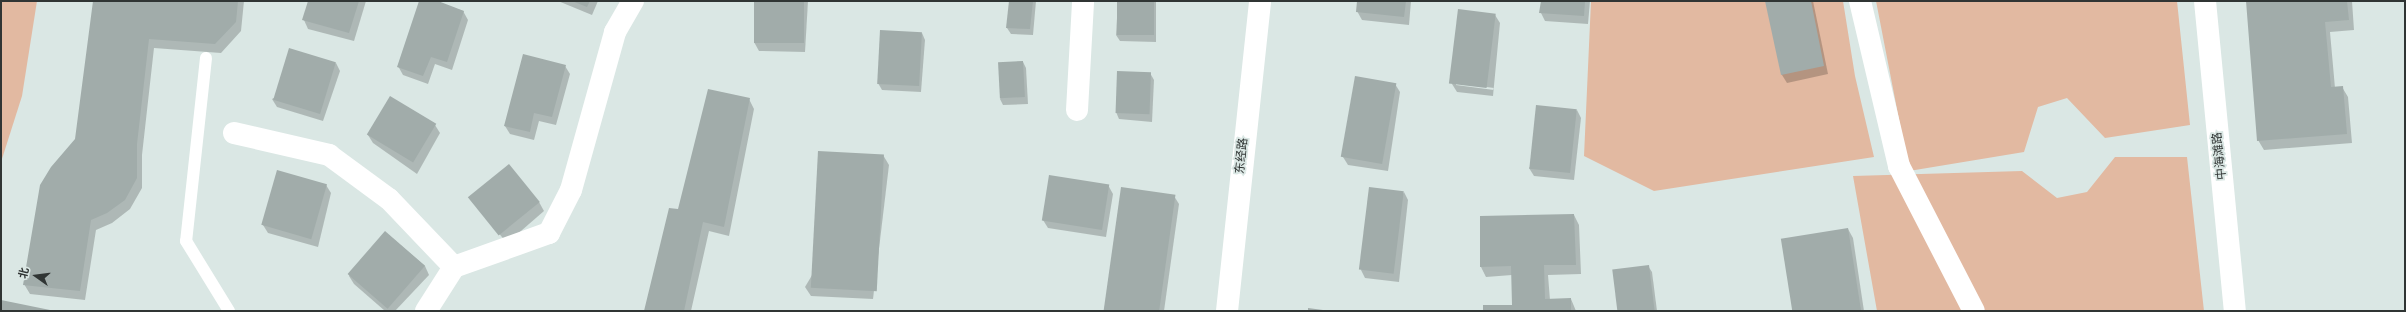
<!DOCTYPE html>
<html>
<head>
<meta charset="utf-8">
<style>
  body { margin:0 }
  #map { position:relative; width:2406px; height:312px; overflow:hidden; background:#dae7e4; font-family:Bitter,"Noto Sans SC",serif }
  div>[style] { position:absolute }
  .green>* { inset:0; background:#e2b9a1 }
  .shadow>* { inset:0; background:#0003 }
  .building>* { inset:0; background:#a1acaa; transform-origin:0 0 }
  .lane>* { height:12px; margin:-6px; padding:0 6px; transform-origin:6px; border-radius:6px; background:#fff }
  .street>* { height:22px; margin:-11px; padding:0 11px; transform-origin:11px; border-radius:11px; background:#fff }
  .secondary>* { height:22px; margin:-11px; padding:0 11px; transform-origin:11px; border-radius:11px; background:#fff }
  span { translate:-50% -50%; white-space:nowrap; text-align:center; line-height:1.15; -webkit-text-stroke:3.5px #dae7e4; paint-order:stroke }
  .street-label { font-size:12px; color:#303534 }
  .frame { position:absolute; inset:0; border:2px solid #303534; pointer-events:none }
  .north { position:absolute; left:16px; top:256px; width:40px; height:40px; -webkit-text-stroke:3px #dae7e4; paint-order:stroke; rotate:284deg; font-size:11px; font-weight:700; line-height:16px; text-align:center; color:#303534 }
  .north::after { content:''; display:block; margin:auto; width:14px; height:18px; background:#303534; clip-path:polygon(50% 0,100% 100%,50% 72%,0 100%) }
</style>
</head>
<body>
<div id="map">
  <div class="green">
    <div style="clip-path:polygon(1px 1px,37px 1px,22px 96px,1px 162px)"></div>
    <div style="clip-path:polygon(1591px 1px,1843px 1px,1855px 76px,1874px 157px,1654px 191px,1584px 156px)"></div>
    <div style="clip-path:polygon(1876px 1px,2177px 1px,2190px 125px,2105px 138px,2067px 98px,2038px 107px,2024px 152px,1909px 171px)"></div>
    <div style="clip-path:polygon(2115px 157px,2187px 157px,2204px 311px,1877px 311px,1853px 176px,2022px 171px,2057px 198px,2087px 192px)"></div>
  </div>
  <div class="shadow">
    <div style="clip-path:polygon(87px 1px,244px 1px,241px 31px,221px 53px,154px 48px,142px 155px,142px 188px,130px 209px,112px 223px,96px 230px,85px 300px,30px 294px,24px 284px,76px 139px,94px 2px)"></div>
    <div style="clip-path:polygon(309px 1px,366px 1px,354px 41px,308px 29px,304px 20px)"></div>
    <div style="clip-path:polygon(420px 1px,435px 1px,463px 11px,468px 20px,452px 70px,435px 64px,428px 84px,403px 75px,398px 66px)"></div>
    <div style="clip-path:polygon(558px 1px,598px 1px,592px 15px)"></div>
    <div style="clip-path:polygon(755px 1px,808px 1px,805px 52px,759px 51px,754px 42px)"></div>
    <div style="clip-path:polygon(1010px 1px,1036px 1px,1033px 35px,1011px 34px,1007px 28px)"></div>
    <div style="clip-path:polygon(1118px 1px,1156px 1px,1156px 42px,1120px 41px,1116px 35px)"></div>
    <div style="clip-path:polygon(1358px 1px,1411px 1px,1409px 25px,1362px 20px,1357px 11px)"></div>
    <div style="clip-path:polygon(1542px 1px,1590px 1px,1588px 24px,1545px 21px,1541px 13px)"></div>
    <div style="clip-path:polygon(1766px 1px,1813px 1px,1828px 74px,1787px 83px,1782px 75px)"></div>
    <div style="clip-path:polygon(2247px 1px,2352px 1px,2354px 30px,2330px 32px,2335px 88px,2342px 87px,2348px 97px,2352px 143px,2264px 150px,2258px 140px)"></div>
    <div style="clip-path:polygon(evenodd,1495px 15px,1500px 23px,1493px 96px,1457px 92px,1452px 84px,1495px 15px,1456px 83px,1494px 88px,1494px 90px,1456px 85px,1456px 83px)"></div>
    <div style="clip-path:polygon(922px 33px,925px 40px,921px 92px,882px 90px,878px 83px)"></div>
    <div style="clip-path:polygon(1023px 62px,1026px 68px,1028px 104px,1003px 105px,1000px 99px)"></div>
    <div style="clip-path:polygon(336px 63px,340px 71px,323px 121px,277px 107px,272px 99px)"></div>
    <div style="clip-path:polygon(565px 66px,570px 74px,556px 125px,539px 121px,534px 140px,510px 134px,505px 126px)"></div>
    <div style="clip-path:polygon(1150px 73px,1154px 80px,1152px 122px,1119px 119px,1116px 112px)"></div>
    <div style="clip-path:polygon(1395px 84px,1400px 92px,1388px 171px,1348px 165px,1343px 157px)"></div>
    <div style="clip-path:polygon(749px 99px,754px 109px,729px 236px,709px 231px,691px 311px,645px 311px,679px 210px)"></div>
    <div style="clip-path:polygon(1577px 110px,1581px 118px,1574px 180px,1534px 176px,1529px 168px)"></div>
    <div style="clip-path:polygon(435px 125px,440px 133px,417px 174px,373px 143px,368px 135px)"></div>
    <div style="clip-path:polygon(883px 155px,889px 165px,873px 299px,811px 296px,805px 287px)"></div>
    <div style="clip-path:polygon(326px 185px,331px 193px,318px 247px,268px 233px,263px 225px)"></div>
    <div style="clip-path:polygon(1108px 185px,1113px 194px,1106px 237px,1048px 228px,1043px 220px)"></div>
    <div style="clip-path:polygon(1404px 192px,1408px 200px,1399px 282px,1365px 278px,1361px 270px)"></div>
    <div style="clip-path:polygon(1174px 196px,1179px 204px,1164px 311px,1104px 311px)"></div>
    <div style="clip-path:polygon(470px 199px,539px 202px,544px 211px,507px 243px)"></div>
    <div style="clip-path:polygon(1574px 215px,1579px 225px,1581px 274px,1548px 275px,1550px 300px,1571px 299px,1576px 311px,1484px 311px,1513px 306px,1512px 275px,1486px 277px,1481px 267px,1481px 217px)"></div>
    <div style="clip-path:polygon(1848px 229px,1853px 238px,1864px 311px,1793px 311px)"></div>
    <div style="clip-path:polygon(385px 232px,425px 266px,429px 275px,395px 311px,385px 311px,354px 284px,349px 276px)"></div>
    <div style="clip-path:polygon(1648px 266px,1652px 272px,1657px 311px,1619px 311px)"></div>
  </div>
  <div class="building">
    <div style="clip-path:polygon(93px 1px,238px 1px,236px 22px,215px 44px,149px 39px,137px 144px,137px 178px,125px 200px,107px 213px,91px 220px,80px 291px,23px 285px,40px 185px,51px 167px,75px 139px)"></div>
    <div style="clip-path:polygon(308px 1px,359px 1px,349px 33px,302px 20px)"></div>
    <div style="clip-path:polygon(419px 1px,438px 1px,464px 11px,447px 62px,431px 57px,423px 76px,397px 67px)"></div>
    <div style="clip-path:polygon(572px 1px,590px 1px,587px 7px)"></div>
    <div style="left:754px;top:1px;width:50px;height:42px"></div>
    <div style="clip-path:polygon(1009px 1px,1033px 1px,1030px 29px,1006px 28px)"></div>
    <div style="left:1117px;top:1px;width:37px;height:34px"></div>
    <div style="clip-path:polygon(1357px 1px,1406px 1px,1404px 17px,1356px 12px)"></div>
    <div style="clip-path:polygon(1541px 1px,1585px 1px,1584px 16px,1539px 13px)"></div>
    <div style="clip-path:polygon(1765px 1px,1811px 1px,1824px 66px,1781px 75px)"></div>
    <div style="clip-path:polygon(2246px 1px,2347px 1px,2349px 20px,2325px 22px,2331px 87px,2343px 86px,2347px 134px,2257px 141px)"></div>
    <div style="left:1458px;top:9px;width:38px;height:75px;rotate:7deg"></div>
    <div style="left:880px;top:30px;width:42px;height:54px;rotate:3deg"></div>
    <div style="left:289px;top:48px;width:49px;height:54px;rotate:17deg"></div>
    <div style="clip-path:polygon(523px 54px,566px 65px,552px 117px,534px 113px,530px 132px,504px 126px)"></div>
    <div style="left:1023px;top:61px;width:36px;height:25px;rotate:87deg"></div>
    <div style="left:1117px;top:71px;width:34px;height:42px;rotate:2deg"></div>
    <div style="left:1355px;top:76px;width:42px;height:82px;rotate:10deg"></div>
    <div style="clip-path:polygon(708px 89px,750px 98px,724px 227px,703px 222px,684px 311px,644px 311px,669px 208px,678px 209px)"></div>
    <div style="left:390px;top:96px;width:54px;height:45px;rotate:31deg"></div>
    <div style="left:1536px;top:105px;width:41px;height:64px;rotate:6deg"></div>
    <div style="left:818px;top:151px;width:66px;height:137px;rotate:3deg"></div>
    <div style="left:509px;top:164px;width:49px;height:53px;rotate:51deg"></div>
    <div style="left:277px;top:170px;width:52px;height:57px;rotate:16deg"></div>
    <div style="left:1049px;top:175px;width:61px;height:46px;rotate:9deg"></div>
    <div style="left:1121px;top:187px;width:55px;height:125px;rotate:8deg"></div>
    <div style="left:1369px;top:187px;width:35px;height:83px;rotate:7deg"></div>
    <div style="clip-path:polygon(1574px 214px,1576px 265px,1544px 265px,1545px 299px,1571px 298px,1571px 311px,1483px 311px,1483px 305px,1512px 305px,1511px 266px,1480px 267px,1480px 216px)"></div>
    <div style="left:1848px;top:228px;width:84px;height:68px;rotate:81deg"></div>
    <div style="left:385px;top:231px;width:53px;height:57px;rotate:41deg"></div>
    <div style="left:1649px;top:265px;width:46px;height:37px;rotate:83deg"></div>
    <div style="clip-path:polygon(1px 300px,50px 310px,50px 311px,1px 311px)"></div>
    <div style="clip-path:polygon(1308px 308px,1323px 310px,1323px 311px,1308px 311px)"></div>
  </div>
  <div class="lane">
    <div style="left:206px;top:58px;width:184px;rotate:96.2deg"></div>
    <div style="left:186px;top:241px;width:82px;rotate:58.4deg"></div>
  </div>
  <div class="street">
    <div style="left:1860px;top:1px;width:170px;rotate:76.7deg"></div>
    <div style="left:1899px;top:166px;width:163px;rotate:62.7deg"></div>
    <div style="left:1077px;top:110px;width:109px;rotate:-86.8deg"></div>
    <div style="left:234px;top:133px;width:98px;rotate:13deg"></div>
    <div style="left:329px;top:155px;width:74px;rotate:36.3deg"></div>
    <div style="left:389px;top:199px;width:94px;rotate:46.3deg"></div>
    <div style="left:426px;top:311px;width:52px;rotate:-57.5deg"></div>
    <div style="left:454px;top:267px;width:101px;rotate:-19.7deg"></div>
    <div style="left:549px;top:233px;width:48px;rotate:-62.9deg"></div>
    <div style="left:571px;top:190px;width:164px;rotate:-74.4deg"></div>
    <div style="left:615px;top:32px;width:36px;rotate:-60deg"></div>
  </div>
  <div class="secondary">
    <div style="left:2205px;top:1px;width:311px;rotate:84.5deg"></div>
    <div style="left:1227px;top:311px;width:312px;rotate:-83.9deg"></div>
  </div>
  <div class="street-label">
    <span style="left:1242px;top:156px;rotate:-84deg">东经路</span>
    <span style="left:2220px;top:156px;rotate:-96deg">中海滩路</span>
  </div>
  <div class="frame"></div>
  <div class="north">北</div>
</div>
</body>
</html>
